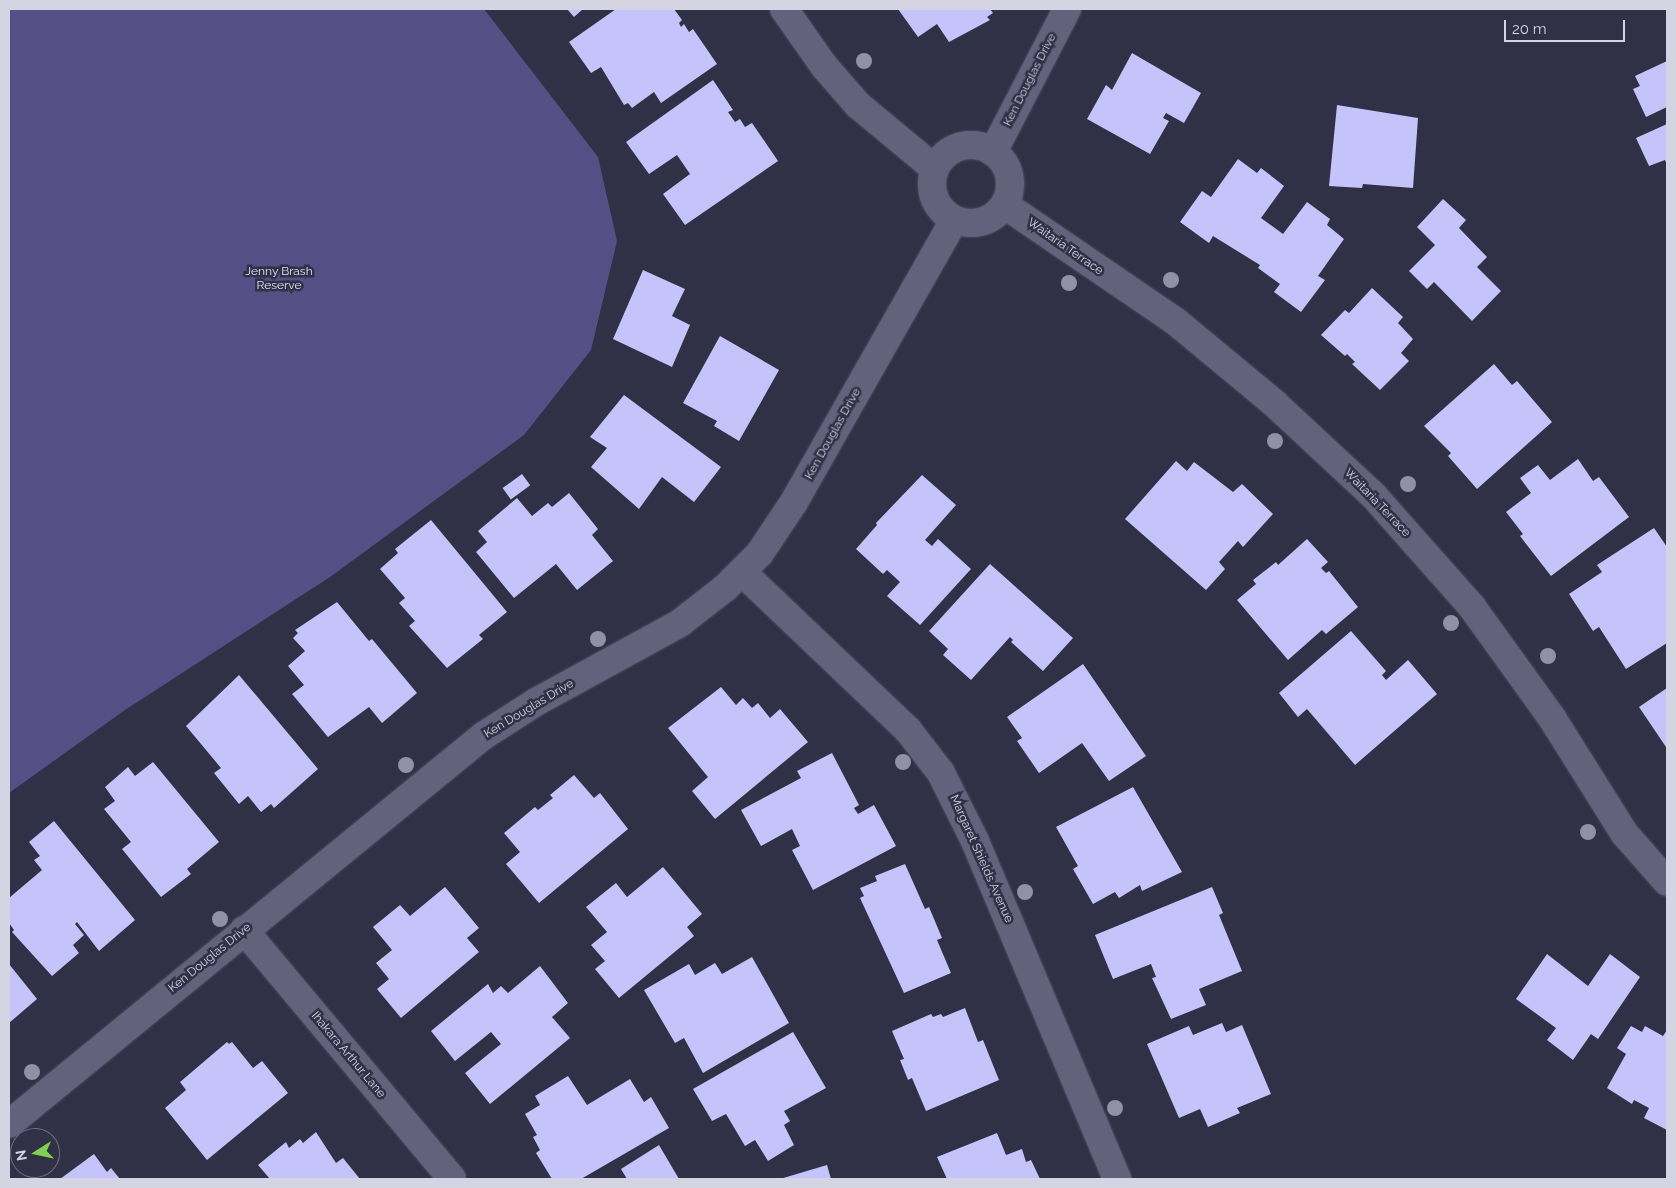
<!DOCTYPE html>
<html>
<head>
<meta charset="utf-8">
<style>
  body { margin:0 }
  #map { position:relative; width:1676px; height:1188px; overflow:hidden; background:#303047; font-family:Raleway,sans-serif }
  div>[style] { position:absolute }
  .green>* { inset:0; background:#545086 }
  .building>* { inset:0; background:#c5c4fa; transform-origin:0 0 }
  .roads { filter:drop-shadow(0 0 1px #4d4c5f) drop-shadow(0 0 1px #4d4c5f) }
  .street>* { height:28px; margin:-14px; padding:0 14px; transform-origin:14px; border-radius:14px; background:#62627c }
  .street>.ring { margin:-14px; padding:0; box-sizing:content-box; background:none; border:28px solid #62627c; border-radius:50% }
  .trees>* { width:16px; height:16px; margin:-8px; border-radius:50%; background:#9191a6 }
  span { translate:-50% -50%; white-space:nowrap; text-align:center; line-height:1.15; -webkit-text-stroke:5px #303047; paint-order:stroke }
  .street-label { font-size:12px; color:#d4d4e3 }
  .park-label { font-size:12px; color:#e1e1f3 }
  .frame { position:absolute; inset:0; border:10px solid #d4d4e3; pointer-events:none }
  .north { position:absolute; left:10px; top:1128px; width:50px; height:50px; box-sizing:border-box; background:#303047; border:1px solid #727285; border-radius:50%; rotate:260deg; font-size:14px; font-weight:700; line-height:20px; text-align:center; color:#d4d4e3 }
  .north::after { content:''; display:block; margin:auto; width:18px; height:22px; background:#82d050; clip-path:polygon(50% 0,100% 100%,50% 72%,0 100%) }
  .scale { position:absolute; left:1504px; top:20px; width:121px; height:22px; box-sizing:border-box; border:2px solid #d4d4e3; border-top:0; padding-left:6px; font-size:15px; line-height:18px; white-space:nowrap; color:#d4d4e3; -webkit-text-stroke:4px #303047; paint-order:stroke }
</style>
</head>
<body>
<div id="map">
  <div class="green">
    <div style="clip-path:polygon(9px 9px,484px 9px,598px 157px,617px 241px,591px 350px,524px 435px,330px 577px,125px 710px,9px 793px)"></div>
  </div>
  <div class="building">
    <div style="clip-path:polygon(567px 9px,583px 9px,574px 17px)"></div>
    <div style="clip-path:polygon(616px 9px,674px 9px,682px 20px,679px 23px,681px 27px,684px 24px,689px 32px,693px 29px,717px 64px,661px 103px,654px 92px,632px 108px,628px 103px,624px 105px,601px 67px,591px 73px,569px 42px)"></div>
    <div style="clip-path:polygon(898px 9px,990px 9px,993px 13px,987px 17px,990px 20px,949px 42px,937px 24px,918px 37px)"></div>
    <div style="clip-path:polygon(1132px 53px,1201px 93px,1184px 123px,1166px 113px,1163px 118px,1169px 121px,1150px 154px,1087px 119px,1106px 85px,1112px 90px)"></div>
    <div style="clip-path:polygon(1667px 61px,1667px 107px,1646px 117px,1633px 89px,1640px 86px,1635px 76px)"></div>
    <div style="clip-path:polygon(713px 80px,733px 110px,728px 112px,735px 122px,740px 119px,745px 127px,752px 123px,778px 161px,685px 225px,663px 194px,690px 174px,677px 155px,649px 174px,626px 142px)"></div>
    <div style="clip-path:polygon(1337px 105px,1418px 118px,1413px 188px,1363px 184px,1362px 188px,1329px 186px)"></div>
    <div style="clip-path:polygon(1667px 124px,1667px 165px,1665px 160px,1649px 166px,1636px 138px)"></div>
    <div style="clip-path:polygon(1238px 159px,1257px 173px,1261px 168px,1284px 186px,1261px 218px,1283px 234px,1307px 202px,1330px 219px,1327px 225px,1344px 239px,1318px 276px,1325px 280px,1301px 312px,1274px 292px,1280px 284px,1258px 268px,1260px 265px,1213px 236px,1209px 243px,1180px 222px,1202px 191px,1211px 197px)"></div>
    <div style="clip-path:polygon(1443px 199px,1466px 220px,1459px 228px,1487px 257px,1477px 267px,1501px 291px,1472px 321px,1434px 282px,1427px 289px,1409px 271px,1435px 245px,1417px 227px)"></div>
    <div style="clip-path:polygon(643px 270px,685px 289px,672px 316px,690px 325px,672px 367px,613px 339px)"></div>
    <div style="clip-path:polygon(1372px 288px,1403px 317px,1398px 323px,1413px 339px,1401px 353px,1409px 361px,1380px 390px,1352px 364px,1355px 362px,1347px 354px,1345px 356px,1321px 335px,1345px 310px,1349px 313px)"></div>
    <div style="clip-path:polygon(720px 336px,779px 370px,739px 441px,714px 426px,717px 421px,683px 403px)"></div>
    <div style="clip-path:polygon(1494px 364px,1512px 385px,1517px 381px,1552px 422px,1477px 489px,1448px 456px,1451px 453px,1424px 426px)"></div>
    <div style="clip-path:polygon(624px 395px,721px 467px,694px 502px,662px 477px,639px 509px,591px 467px,607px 448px,590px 437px)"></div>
    <div style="clip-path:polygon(1578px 459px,1593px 481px,1599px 477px,1629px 517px,1551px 576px,1520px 536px,1523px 534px,1506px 512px,1531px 493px,1520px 478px,1538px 465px,1550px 480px)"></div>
    <div style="clip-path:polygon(1176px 461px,1187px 471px,1194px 462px,1233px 492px,1242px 484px,1273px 514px,1243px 547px,1238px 541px,1219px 562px,1225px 569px,1206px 590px,1125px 519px)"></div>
    <div style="left:522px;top:474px;width:14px;height:24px;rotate:54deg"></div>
    <div style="clip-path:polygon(922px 475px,956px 505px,925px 540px,932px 546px,938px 539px,971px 569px,920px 625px,887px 596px,900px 582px,887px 570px,883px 574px,856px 549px,877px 525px,876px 523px)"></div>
    <div style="clip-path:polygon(569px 493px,598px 529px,592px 535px,613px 561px,577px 590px,556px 564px,514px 598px,476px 552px,487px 542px,478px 531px,517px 498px,532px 516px,548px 503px,552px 507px)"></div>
    <div style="clip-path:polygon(431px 520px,507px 612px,479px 635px,483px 639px,447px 668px,409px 626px,415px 621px,399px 603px,405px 598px,380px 569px,398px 553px,395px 549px)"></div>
    <div style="clip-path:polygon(1654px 528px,1667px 547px,1667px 643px,1626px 669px,1599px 627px,1593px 631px,1569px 594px,1602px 572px,1597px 565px)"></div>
    <div style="clip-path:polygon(1307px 539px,1328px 562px,1321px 568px,1326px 573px,1329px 571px,1358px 607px,1326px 634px,1322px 630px,1288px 660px,1237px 600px,1256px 584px,1253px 580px,1276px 562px,1278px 565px)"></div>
    <div style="clip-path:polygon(990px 564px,1073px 638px,1043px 671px,1011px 642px,1013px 640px,1010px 637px,971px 680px,943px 655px,948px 649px,929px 631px)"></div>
    <div style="clip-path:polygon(337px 602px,369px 641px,372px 639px,417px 693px,382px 723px,369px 707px,328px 737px,292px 694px,304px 685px,288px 666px,305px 651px,293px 638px,298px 633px,295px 630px)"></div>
    <div style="clip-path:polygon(1351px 631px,1386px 671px,1382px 675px,1386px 680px,1408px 660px,1437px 694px,1355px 765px,1307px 709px,1298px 717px,1279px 693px)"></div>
    <div style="clip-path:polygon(1083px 664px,1146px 756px,1109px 781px,1082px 743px,1039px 773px,1017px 741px,1022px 738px,1007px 717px)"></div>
    <div style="clip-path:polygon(239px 675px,318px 769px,274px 808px,271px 804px,261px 812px,248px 796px,239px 804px,214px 773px,221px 768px,186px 726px)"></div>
    <div style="clip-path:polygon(721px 687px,736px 705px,743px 698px,752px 708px,758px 703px,770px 718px,780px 709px,808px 742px,715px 819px,692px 791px,708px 777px,668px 728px)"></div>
    <div style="clip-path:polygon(1667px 688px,1667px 746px,1666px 747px,1639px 707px)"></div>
    <div style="clip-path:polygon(832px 753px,859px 805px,854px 808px,858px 814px,874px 805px,896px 846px,813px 890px,792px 850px,800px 846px,792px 829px,761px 846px,741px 810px,801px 778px,797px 771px)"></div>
    <div style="clip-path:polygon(153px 762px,219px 842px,187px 869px,191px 874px,161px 897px,122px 849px,131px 842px,104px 809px,115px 801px,105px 787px,128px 767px,135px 776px)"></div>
    <div style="clip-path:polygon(574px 775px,594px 798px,600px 793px,628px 829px,539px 903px,506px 864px,520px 852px,504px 833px,535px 807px,538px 810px,553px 798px,550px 795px)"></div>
    <div style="clip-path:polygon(1133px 787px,1182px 872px,1142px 891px,1140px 885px,1119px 898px,1115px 892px,1093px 904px,1073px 869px,1078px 866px,1056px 827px)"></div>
    <div style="clip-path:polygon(54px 821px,135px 920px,99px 951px,77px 922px,75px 924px,84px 935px,73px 945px,79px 953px,52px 976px,12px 932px,14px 930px,9px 923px,9px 898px,42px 870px,34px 860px,40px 856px,29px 842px)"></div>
    <div style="clip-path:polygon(905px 864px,925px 909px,929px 907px,942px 938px,937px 940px,951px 973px,904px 993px,860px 898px,864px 896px,860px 888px,877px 881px,875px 876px)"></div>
    <div style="clip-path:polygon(663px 867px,702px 914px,687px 927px,694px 936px,619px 998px,595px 969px,605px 961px,591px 945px,607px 932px,586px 907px,616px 883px,627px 897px)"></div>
    <div style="clip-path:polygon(445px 887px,479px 928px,467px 938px,479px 952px,401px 1018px,377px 989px,389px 979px,376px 963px,392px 950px,373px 927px,400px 905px,410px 916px)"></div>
    <div style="clip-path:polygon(1212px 887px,1223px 913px,1219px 915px,1242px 971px,1199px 989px,1206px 1005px,1171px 1019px,1152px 978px,1156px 977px,1151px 964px,1113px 979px,1095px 935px)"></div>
    <div style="clip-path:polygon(1547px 954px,1588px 986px,1610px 954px,1640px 977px,1598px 1039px,1591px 1034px,1573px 1060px,1547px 1040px,1556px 1028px,1516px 999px)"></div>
    <div style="clip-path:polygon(752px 957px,789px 1023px,703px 1073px,684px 1038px,675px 1043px,644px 990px,689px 964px,695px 975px,715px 963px,722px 974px)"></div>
    <div style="clip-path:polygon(9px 964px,37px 999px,9px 1023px)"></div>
    <div style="clip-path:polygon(540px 966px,568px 1003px,552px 1017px,570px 1038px,490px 1104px,465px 1073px,501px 1044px,491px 1032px,455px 1061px,431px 1031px,488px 984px,493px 993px,501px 986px,508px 993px)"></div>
    <div style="clip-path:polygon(965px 1008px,978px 1042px,983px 1040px,999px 1080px,926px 1111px,912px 1078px,908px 1080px,900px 1060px,904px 1059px,892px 1031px,931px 1014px,933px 1017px,941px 1014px,943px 1017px)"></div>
    <div style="clip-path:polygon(1222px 1023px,1226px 1032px,1242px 1025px,1271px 1094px,1237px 1108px,1240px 1113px,1208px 1127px,1200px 1109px,1179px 1118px,1147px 1044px,1189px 1026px,1193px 1035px)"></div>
    <div style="clip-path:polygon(1631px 1026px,1642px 1032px,1645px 1026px,1663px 1036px,1667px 1030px,1667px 1130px,1644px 1118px,1649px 1108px,1634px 1100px,1632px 1104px,1607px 1088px,1626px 1054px,1617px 1048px)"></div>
    <div style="clip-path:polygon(793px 1032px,826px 1088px,784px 1111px,790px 1121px,784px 1125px,794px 1145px,768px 1161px,755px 1140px,745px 1146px,726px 1114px,712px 1121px,693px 1089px)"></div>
    <div style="clip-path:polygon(227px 1042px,229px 1044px,232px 1042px,253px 1068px,262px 1061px,288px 1093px,207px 1160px,165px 1108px,186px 1090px,180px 1082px)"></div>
    <div style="clip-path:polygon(568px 1076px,587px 1105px,630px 1079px,644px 1102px,651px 1097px,669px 1128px,581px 1179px,552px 1179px,536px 1153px,540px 1150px,533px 1137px,537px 1135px,525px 1114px,540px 1105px,535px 1096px)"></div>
    <div style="clip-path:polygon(316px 1132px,336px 1163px,343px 1158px,360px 1179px,270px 1179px,258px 1165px,286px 1142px,289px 1148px,300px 1139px,303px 1143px)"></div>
    <div style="clip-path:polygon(997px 1133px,1006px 1155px,1022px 1149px,1026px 1162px,1031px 1160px,1040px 1179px,947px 1179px,937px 1157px)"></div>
    <div style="clip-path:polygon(659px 1145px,679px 1179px,627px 1179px,621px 1169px)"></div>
    <div style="clip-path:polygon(94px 1154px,107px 1172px,111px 1168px,120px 1179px,60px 1179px)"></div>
    <div style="clip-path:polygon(827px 1165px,831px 1179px,780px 1179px)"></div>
  </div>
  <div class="roads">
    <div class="street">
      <div style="left:784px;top:9px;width:70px;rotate:54.9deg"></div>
      <div style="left:824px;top:66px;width:52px;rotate:48.9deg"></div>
      <div style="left:858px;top:105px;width:99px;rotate:39.7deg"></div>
      <div class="ring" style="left:932px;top:145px;width:50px;height:50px"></div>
      <div style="left:993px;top:152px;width:161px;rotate:-62.6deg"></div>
      <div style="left:1005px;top:205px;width:206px;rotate:34.3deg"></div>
      <div style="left:1175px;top:321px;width:129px;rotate:39.6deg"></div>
      <div style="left:1274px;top:403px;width:135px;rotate:42.9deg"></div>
      <div style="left:1373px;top:495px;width:149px;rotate:48.5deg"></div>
      <div style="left:1472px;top:607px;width:137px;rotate:54.2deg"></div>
      <div style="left:1552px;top:718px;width:136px;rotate:57.9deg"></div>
      <div style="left:1624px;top:833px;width:65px;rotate:48.7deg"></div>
      <div style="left:742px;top:572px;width:229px;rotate:43.6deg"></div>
      <div style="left:908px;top:730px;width:54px;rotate:52.5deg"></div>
      <div style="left:941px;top:773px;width:76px;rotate:63.4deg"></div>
      <div style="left:975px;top:841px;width:367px;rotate:67.2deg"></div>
      <div style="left:244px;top:930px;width:324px;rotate:50.1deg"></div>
      <div style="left:9px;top:1124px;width:613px;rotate:-39.3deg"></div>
      <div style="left:483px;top:736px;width:63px;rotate:-32.7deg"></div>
      <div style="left:536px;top:702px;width:164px;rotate:-28.7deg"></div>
      <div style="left:680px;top:623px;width:57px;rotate:-37.9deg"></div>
      <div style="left:725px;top:588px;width:49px;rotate:-45deg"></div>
      <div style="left:760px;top:553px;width:61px;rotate:-56.3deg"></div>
      <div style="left:794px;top:502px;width:324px;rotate:-60.4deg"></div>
    </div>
  </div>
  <div class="trees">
    <div style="left:864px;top:61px"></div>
    <div style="left:1171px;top:280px"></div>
    <div style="left:1069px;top:283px"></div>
    <div style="left:1275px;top:441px"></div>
    <div style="left:1408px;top:484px"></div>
    <div style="left:1451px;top:623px"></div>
    <div style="left:598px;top:639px"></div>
    <div style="left:1548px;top:656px"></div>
    <div style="left:903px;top:762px"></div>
    <div style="left:406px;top:765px"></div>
    <div style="left:1588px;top:832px"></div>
    <div style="left:1025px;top:892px"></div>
    <div style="left:220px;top:919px"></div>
    <div style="left:32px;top:1072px"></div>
    <div style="left:1115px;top:1108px"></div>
  </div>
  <div class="street-label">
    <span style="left:1030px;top:80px;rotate:-63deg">Ken Douglas Drive</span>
    <span style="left:1065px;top:247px;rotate:35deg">Waitaria Terrace</span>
    <span style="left:833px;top:434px;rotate:-61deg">Ken Douglas Drive</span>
    <span style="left:1377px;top:503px;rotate:46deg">Waitaria Terrace</span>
    <span style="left:529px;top:709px;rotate:-31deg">Ken Douglas Drive</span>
    <span style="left:981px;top:859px;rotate:66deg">Margaret Shields Avenue</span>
    <span style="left:210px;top:958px;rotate:-39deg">Ken Douglas Drive</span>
    <span style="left:348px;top:1055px;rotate:50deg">Ihakara Arthur Lane</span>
  </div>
  <div class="park-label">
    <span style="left:279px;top:279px">Jenny Brash<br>Reserve</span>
  </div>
  <div class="frame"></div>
  <div class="north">N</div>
  <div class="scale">20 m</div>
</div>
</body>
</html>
